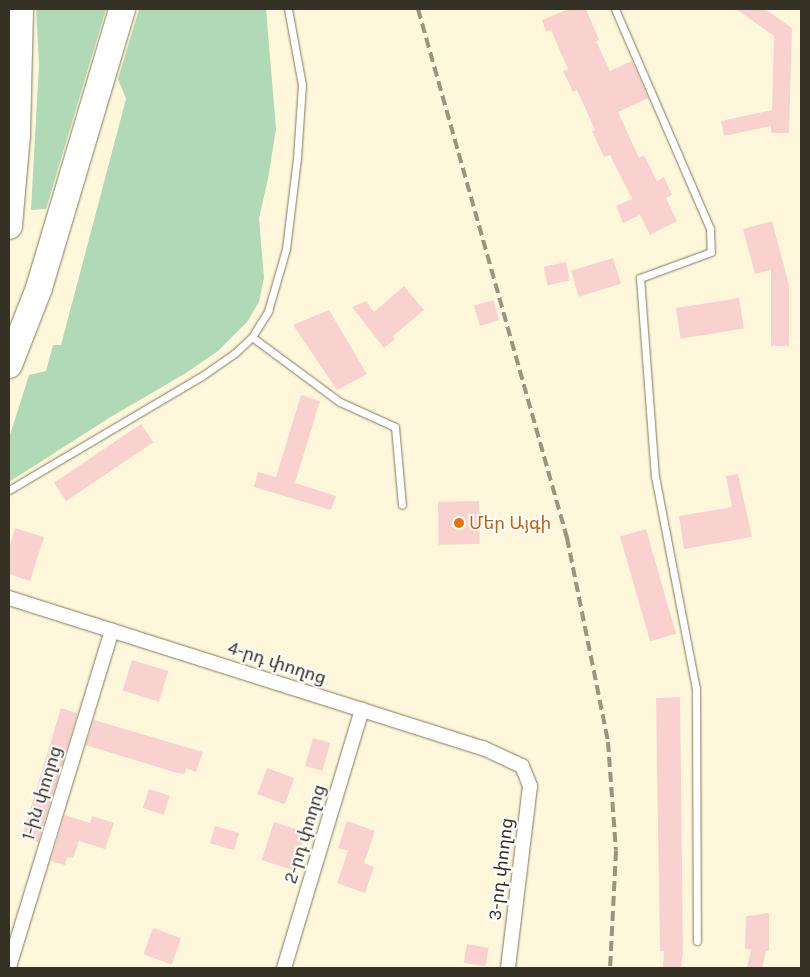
<!DOCTYPE html>
<html>
<head>
<meta charset="utf-8">
<style>
  body { margin:0 }
  #map { position:relative; width:810px; height:977px; overflow:hidden; background:#fef7db; font-family:Karla,"Noto Sans Armenian",sans-serif }
  div>[style] { position:absolute }
  .green>* { inset:0; background:#b0d9b5 }
  .building>* { inset:0; background:#f9d2d0; transform-origin:0 0 }
  .roads { filter:drop-shadow(0 0 1px #827a5b) drop-shadow(0 0 1px #827a5b) }
  .lane>* { height:7px; margin:-3.5px; padding:0 3.5px; transform-origin:3.5px; border-radius:3.5px; background:#fff }
  .street>* { height:14px; margin:-7px; padding:0 7px; transform-origin:7px; border-radius:7px; background:#fff }
  .highway>* { height:26px; margin:-13px; padding:0 13px; transform-origin:13px; border-radius:13px; background:#fff }
  .rail>* { height:4px; margin-top:-2px; transform-origin:0; background:repeating-linear-gradient(90deg,#9a9580 0 10px,transparent 0 15px) }
  .dots>* { width:14px; height:14px; translate:-50% -50%; box-sizing:border-box; border:2px solid #fff; border-radius:50% }
  span { translate:-50% -50%; white-space:nowrap; text-align:center; line-height:1.15; -webkit-text-stroke:4px #fff; paint-order:stroke }
  .food-label { font-size:18px; color:#c56008 }
  .left { translate:0 -50%; text-align:left }
  .street-label { font-size:18px; color:#353124 }
  .frame { position:absolute; inset:0; border:10px solid #353124; pointer-events:none }
</style>
</head>
<body>
<div id="map">
  <div class="green">
    <div style="clip-path:polygon(36px 9px,106px 9px,46px 209px,31px 210px,39px 65px)"></div>
    <div style="clip-path:polygon(139px 9px,266px 9px,276px 129px,268px 179px,259px 218px,264px 278px,259px 302px,247px 322px,218px 351px,186px 373px,109px 418px,9px 482px,9px 438px,29px 375px,46px 371px,53px 345px,61px 345px,126px 99px,118px 79px)"></div>
  </div>
  <div class="building">
    <div style="clip-path:polygon(569px 9px,586px 9px,599px 40px,596px 41px,610px 71px,632px 61px,648px 98px,618px 112px,639px 158px,644px 155px,657px 181px,664px 177px,672px 195px,666px 198px,677px 221px,650px 235px,640px 215px,623px 223px,616px 206px,632px 199px,610px 155px,604px 157px,592px 131px,595px 130px,577px 90px,573px 92px,563px 71px,568px 69px,551px 30px,546px 32px,542px 20px)"></div>
    <div style="clip-path:polygon(736px 9px,765px 9px,792px 28px,789px 133px,771px 133px,771px 126px,724px 136px,721px 121px,772px 110px,774px 36px)"></div>
    <div style="clip-path:polygon(772px 221px,789px 285px,789px 346px,771px 346px,771px 270px,755px 274px,743px 229px)"></div>
    <div style="left:613px;top:258px;width:27px;height:44px;rotate:73deg"></div>
    <div style="left:566px;top:262px;width:19px;height:23px;rotate:78deg"></div>
    <div style="clip-path:polygon(404px 286px,424px 310px,393px 336px,395px 339px,384px 348px,352px 307px,366px 301px,374px 312px)"></div>
    <div style="left:739px;top:298px;width:31px;height:64px;rotate:81deg"></div>
    <div style="left:493px;top:300px;width:21px;height:20px;rotate:73deg"></div>
    <div style="clip-path:polygon(329px 310px,367px 374px,337px 390px,293px 325px)"></div>
    <div style="clip-path:polygon(301px 395px,320px 401px,295px 483px,336px 496px,331px 510px,254px 487px,258px 472px,276px 477px)"></div>
    <div style="left:141px;top:424px;width:22px;height:105px;rotate:56deg"></div>
    <div style="clip-path:polygon(738px 474px,752px 537px,684px 549px,679px 516px,732px 507px,726px 476px)"></div>
    <div style="left:479px;top:501px;width:43px;height:41px;rotate:89deg"></div>
    <div style="clip-path:polygon(15px 528px,44px 537px,30px 581px,9px 574px,9px 549px)"></div>
    <div style="left:646px;top:529px;width:109px;height:27px;rotate:74deg"></div>
    <div style="left:132px;top:660px;width:38px;height:32px;rotate:17deg"></div>
    <div style="clip-path:polygon(680px 697px,683px 952px,681px 968px,663px 968px,664px 951px,660px 951px,656px 698px)"></div>
    <div style="clip-path:polygon(61px 708px,76px 713px,77px 715px,38px 842px,22px 837px)"></div>
    <div style="clip-path:polygon(94px 720px,203px 752px,196px 772px,186px 768px,185px 774px,177px 773px,86px 745px)"></div>
    <div style="left:313px;top:738px;width:18px;height:29px;rotate:16deg"></div>
    <div style="left:267px;top:768px;width:29px;height:28px;rotate:20deg"></div>
    <div style="left:149px;top:789px;width:22px;height:20px;rotate:18deg"></div>
    <div style="clip-path:polygon(65px 815px,90px 823px,92px 816px,114px 823px,105px 849px,79px 841px,73px 858px,67px 857px,65px 865px,51px 861px)"></div>
    <div style="clip-path:polygon(347px 821px,375px 831px,364px 863px,374px 867px,365px 893px,337px 883px,348px 851px,338px 848px)"></div>
    <div style="left:274px;top:822px;width:33px;height:40px;rotate:18deg"></div>
    <div style="left:215px;top:826px;width:25px;height:18px;rotate:16deg"></div>
    <div style="clip-path:polygon(769px 913px,769px 951px,766px 951px,762px 968px,747px 968px,751px 949px,745px 949px,746px 916px)"></div>
    <div style="left:153px;top:928px;width:30px;height:28px;rotate:20deg"></div>
    <div style="left:467px;top:944px;width:22px;height:19px;rotate:10deg"></div>
  </div>
  <div class="roads">
    <div class="lane">
      <div style="left:615px;top:9px;width:240px;rotate:66.6deg"></div>
      <div style="left:710px;top:229px;width:23px;rotate:88deg"></div>
      <div style="left:711px;top:252px;width:76px;rotate:159.9deg"></div>
      <div style="left:640px;top:278px;width:199px;rotate:85.7deg"></div>
      <div style="left:655px;top:476px;width:216px;rotate:79.1deg"></div>
      <div style="left:696px;top:688px;width:253px;rotate:89.8deg"></div>
      <div style="left:252px;top:337px;width:109px;rotate:36.5deg"></div>
      <div style="left:340px;top:402px;width:60px;rotate:24.4deg"></div>
      <div style="left:395px;top:427px;width:78px;rotate:84.9deg"></div>
      <div style="left:9px;top:490px;width:224px;rotate:-30.6deg"></div>
      <div style="left:202px;top:376px;width:40px;rotate:-34.9deg"></div>
      <div style="left:235px;top:353px;width:23px;rotate:-43deg"></div>
      <div style="left:252px;top:337px;width:31px;rotate:-58deg"></div>
      <div style="left:268px;top:311px;width:65px;rotate:-73.8deg"></div>
      <div style="left:286px;top:249px;width:92px;rotate:-83.1deg"></div>
      <div style="left:297px;top:158px;width:73px;rotate:-86.1deg"></div>
      <div style="left:302px;top:85px;width:77px;rotate:-100.4deg"></div>
    </div>
    <div class="street">
      <div style="left:9px;top:598px;width:497px;rotate:17.6deg"></div>
      <div style="left:483px;top:748px;width:43px;rotate:24.8deg"></div>
      <div style="left:522px;top:766px;width:22px;rotate:68deg"></div>
      <div style="left:530px;top:786px;width:183px;rotate:96.9deg"></div>
      <div style="left:9px;top:967px;width:352px;rotate:-73deg"></div>
      <div style="left:284px;top:968px;width:270px;rotate:-73.2deg"></div>
    </div>
    <div class="highway">
      <div style="left:9px;top:226px;width:92px;rotate:-85deg"></div>
      <div style="left:17px;top:134px;width:125px;rotate:-88.6deg"></div>
      <div style="left:9px;top:365px;width:83px;rotate:-68.7deg"></div>
      <div style="left:39px;top:288px;width:291px;rotate:-73.4deg"></div>
    </div>
  </div>
  <div class="rail">
    <div style="left:418px;top:9px;width:550px;rotate:74.27deg"></div>
    <div style="left:567px;top:538px;width:208px;rotate:78.6deg"></div>
    <div style="left:608px;top:742px;width:109px;rotate:85.8deg"></div>
    <div style="left:616px;top:851px;width:117px;rotate:92.9deg"></div>
  </div>
  <div class="dots">
    <div style="left:459px;top:523px;background:#e8710a"></div>
  </div>
  <div class="food-label">
    <span class="left" style="left:469px;top:523px">Մեր Այգի</span>
  </div>
  <div class="street-label">
    <span style="left:277px;top:663px;rotate:18deg">4-րդ փողոց</span>
    <span style="left:42px;top:793px;rotate:-73deg">1-ին փողոց</span>
    <span style="left:305px;top:834px;rotate:-73deg">2-րդ փողոց</span>
    <span style="left:501px;top:869px;rotate:-83deg">3-րդ փողոց</span>
  </div>
  <div class="frame"></div>
</div>
</body>
</html>
